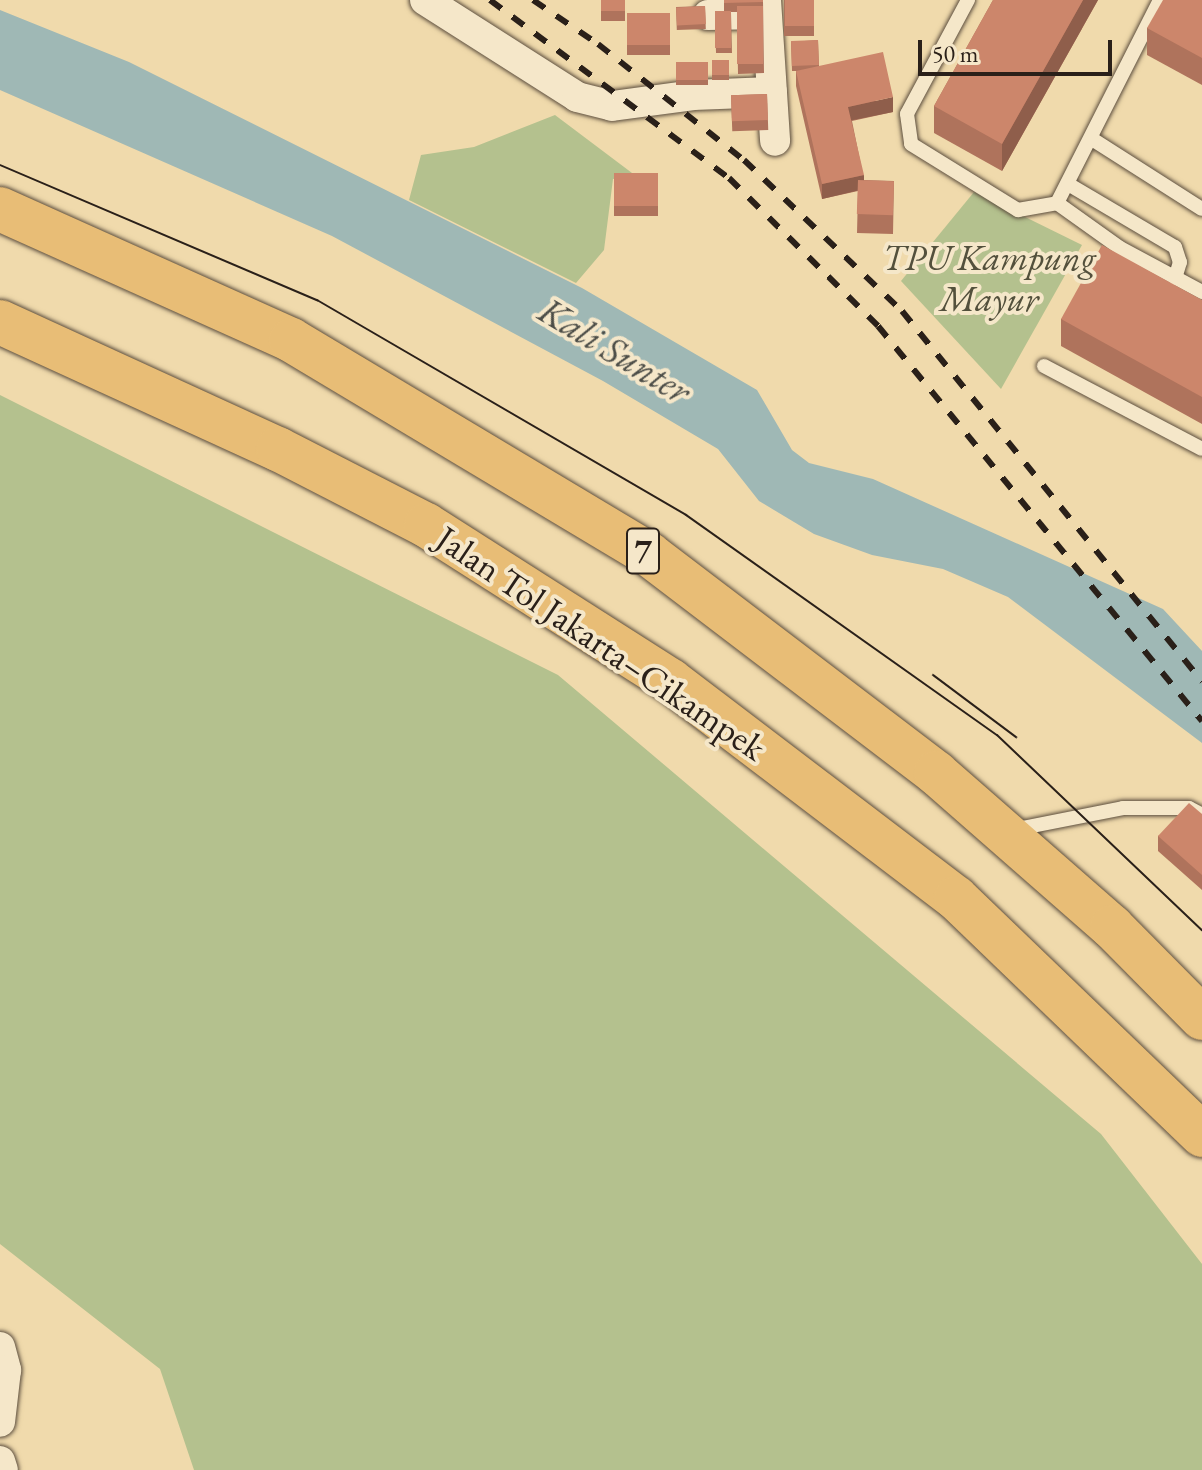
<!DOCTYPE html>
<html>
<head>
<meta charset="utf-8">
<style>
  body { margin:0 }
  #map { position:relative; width:1202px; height:1470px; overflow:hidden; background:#f0daac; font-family:"EB Garamond",serif }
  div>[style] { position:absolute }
  .green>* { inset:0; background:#b4c18e }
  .water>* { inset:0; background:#9fb8b5 }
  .roads { filter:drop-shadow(0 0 2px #5c4e3e) drop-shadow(0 0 2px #5c4e3e) }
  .lane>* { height:14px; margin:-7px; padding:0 7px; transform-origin:7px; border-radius:7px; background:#f5e7c9 }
  .street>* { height:30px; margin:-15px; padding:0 15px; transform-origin:15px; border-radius:15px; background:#f5e7c9 }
  .highway>* { height:44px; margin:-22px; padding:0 22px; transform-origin:22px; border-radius:22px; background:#e8bd76 }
  .tram>* { height:2px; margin:-1px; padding:0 1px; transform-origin:1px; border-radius:1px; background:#2a2019 }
  .rail>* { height:6px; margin-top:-3px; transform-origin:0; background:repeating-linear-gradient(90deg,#2a2019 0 14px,transparent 0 28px) }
  .wall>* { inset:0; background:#af735c; transform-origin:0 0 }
  .shaded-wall>* { inset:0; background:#8f5e4b }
  .building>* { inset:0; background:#cc866b; transform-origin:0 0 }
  span { translate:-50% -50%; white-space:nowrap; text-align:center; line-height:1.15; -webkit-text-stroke:8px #f5e7c9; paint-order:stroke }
  .shield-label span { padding:2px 6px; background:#f5e7c9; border:2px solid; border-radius:6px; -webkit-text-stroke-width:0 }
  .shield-label { font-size:34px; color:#2a2019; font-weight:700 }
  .park-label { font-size:36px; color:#53503c; font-style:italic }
  .street-label { font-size:36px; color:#2a2019 }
  .water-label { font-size:38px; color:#4d4e48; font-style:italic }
  .scale { position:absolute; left:918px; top:40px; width:194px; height:36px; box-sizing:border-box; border:4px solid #2a2019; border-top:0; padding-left:10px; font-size:24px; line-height:28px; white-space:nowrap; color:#2a2019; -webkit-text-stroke:6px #f5e7c9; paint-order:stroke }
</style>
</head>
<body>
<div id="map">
  <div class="green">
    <div style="clip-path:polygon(555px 115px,636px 176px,613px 179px,604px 250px,576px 283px,409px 200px,421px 155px,474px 147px)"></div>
    <div style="clip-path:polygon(974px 192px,1082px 245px,1001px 389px,901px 281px)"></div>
    <div style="clip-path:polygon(0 395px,558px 675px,1101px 1134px,1202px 1264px,1202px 1470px,194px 1470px,160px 1369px,0 1244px)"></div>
  </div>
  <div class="water">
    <div style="clip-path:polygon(0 10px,129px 62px,582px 288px,757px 390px,792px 450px,809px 463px,873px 479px,1163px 609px,1202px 651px,1202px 743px,1008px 597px,943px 569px,872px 555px,814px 534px,759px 501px,718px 449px,603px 381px,332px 236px,0 90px)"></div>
  </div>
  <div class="roads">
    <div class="lane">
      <div style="left:968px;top:0;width:129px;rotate:118.2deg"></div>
      <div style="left:907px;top:114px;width:30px;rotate:82deg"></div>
      <div style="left:911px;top:144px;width:126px;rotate:31.7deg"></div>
      <div style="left:1018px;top:210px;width:40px;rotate:-10deg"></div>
      <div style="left:1160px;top:0;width:228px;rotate:116.9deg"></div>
      <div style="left:1057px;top:203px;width:77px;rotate:35.5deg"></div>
      <div style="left:1120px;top:248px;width:93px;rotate:28.2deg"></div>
      <div style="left:1092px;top:139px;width:130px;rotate:32.5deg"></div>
      <div style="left:1068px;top:184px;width:124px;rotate:30.5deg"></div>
      <div style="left:1175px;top:247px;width:16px;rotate:72deg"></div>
      <div style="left:1180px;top:262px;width:17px;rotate:107deg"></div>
      <div style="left:1044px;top:366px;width:178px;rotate:27.7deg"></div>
      <div style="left:1012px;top:830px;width:113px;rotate:-11.2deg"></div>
      <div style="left:1123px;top:808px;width:66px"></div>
      <div style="left:1189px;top:808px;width:15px;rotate:28deg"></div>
    </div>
    <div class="street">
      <div style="left:425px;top:0;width:180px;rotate:32.5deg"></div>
      <div style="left:577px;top:97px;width:36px;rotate:14deg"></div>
      <div style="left:612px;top:106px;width:82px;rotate:-7.7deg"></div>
      <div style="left:693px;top:95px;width:79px;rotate:-2.2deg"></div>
      <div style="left:766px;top:0;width:141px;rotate:86.3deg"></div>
      <div style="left:708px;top:15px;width:58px;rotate:-1deg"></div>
      <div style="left:0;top:1347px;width:24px;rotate:75deg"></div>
      <div style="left:6px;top:1370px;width:52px;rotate:96.6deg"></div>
      <div style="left:0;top:1461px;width:9px;rotate:72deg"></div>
    </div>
    <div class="highway">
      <div style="left:0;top:209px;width:319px;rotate:24.2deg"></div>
      <div style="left:291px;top:340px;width:418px;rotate:30.9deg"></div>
      <div style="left:650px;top:555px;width:360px;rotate:37.3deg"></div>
      <div style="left:936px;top:773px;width:234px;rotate:41.2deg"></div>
      <div style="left:1112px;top:927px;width:128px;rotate:45.3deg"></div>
      <div style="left:0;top:322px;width:306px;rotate:24.6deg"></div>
      <div style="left:278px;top:449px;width:166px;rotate:27.2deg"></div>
      <div style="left:426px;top:525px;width:290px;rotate:32.5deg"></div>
      <div style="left:671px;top:681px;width:358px;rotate:37.3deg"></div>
      <div style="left:956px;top:898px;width:342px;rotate:43.9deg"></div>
    </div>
  </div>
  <div class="tram">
    <div style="left:0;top:165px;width:345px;rotate:23.1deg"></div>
    <div style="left:317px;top:300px;width:427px;rotate:30.2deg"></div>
    <div style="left:686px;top:515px;width:381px;rotate:35.3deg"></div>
    <div style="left:997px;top:735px;width:283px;rotate:43.6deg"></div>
    <div style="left:933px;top:675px;width:104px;rotate:36.8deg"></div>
  </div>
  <div class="rail">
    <div style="left:490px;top:0;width:298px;rotate:36.7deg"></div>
    <div style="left:729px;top:178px;width:210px;rotate:44.8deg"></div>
    <div style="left:878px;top:326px;width:511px;rotate:50.64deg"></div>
    <div style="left:533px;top:0;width:78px;rotate:34.1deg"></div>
    <div style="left:598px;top:44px;width:186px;rotate:38.5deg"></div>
    <div style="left:744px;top:160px;width:219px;rotate:43.7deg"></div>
    <div style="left:902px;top:311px;width:477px;rotate:51deg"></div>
  </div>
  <div class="wall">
    <div style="left:601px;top:0;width:24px;height:21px"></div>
    <div style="clip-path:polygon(724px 0,763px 0,764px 73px,738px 74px,737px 12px,731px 12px,732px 53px,716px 53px,715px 11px,724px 11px)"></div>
    <div style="left:784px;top:0;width:30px;height:36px"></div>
    <div style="clip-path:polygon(993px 0,1098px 0,1002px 171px,934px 133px,934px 106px)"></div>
    <div style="clip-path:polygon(1202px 0,1202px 85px,1147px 55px,1147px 28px)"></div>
    <div style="left:705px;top:6px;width:23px;height:29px;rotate:88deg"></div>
    <div style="left:670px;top:13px;width:42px;height:43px;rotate:90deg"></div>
    <div style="clip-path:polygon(818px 40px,819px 66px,893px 112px,852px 121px,864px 180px,894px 181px,893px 234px,857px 233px,858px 191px,822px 199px,796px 86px,796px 71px,799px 71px,792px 71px,791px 42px)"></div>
    <div style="left:712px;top:60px;width:17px;height:20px"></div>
    <div style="left:708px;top:62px;width:23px;height:32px;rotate:90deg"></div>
    <div style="left:767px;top:94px;width:36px;height:36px;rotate:88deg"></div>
    <div style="left:614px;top:173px;width:44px;height:43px"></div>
    <div style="clip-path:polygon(1202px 300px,1202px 424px,1061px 346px,1061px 319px)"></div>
    <div style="clip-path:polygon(1202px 814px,1202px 890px,1158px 851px,1158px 836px)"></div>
  </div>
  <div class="shaded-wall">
    <div style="clip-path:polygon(1083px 0,1098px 0,1002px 171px,1002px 144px)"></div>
    <div style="clip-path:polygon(893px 97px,893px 112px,848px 121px,848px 107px)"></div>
    <div style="clip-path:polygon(864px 175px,864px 189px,822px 199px,822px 184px)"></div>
  </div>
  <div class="building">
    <div style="left:601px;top:0;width:24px;height:11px"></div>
    <div style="clip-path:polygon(724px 0,763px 0,763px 2px,724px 3px)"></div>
    <div style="left:785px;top:0;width:29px;height:26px"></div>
    <div style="clip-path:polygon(993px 0,1083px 0,1002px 144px,934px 106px)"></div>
    <div style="clip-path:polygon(1163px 0,1202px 0,1202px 58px,1147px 28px)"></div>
    <div style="left:705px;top:6px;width:18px;height:29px;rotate:87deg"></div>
    <div style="left:737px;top:6px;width:26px;height:58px"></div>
    <div style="left:715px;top:11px;width:16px;height:37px"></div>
    <div style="left:670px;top:13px;width:32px;height:43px;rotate:90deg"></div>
    <div style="left:818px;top:40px;width:25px;height:27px;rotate:88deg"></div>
    <div style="clip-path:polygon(883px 52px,893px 97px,848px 107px,864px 175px,822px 184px,796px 71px)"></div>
    <div style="left:712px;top:60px;width:17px;height:15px"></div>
    <div style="left:708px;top:62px;width:18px;height:32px;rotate:90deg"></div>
    <div style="left:767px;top:94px;width:26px;height:36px;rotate:88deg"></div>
    <div style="left:614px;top:173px;width:44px;height:33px"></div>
    <div style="left:858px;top:180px;width:36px;height:34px;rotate:2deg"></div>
    <div style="clip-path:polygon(1102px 245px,1202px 300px,1202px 397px,1061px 319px)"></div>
    <div style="clip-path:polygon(1189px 803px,1202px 814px,1202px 875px,1158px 836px)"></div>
  </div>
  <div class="shield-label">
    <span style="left:643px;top:551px">7</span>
  </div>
  <div class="park-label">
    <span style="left:989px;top:278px">TPU Kampung<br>Mayur</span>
  </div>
  <div class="street-label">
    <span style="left:601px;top:643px;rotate:34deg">Jalan Tol Jakarta–Cikampek</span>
  </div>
  <div class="water-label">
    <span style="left:615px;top:350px;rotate:31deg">Kali Sunter</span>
  </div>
  <div class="scale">50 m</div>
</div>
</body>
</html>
